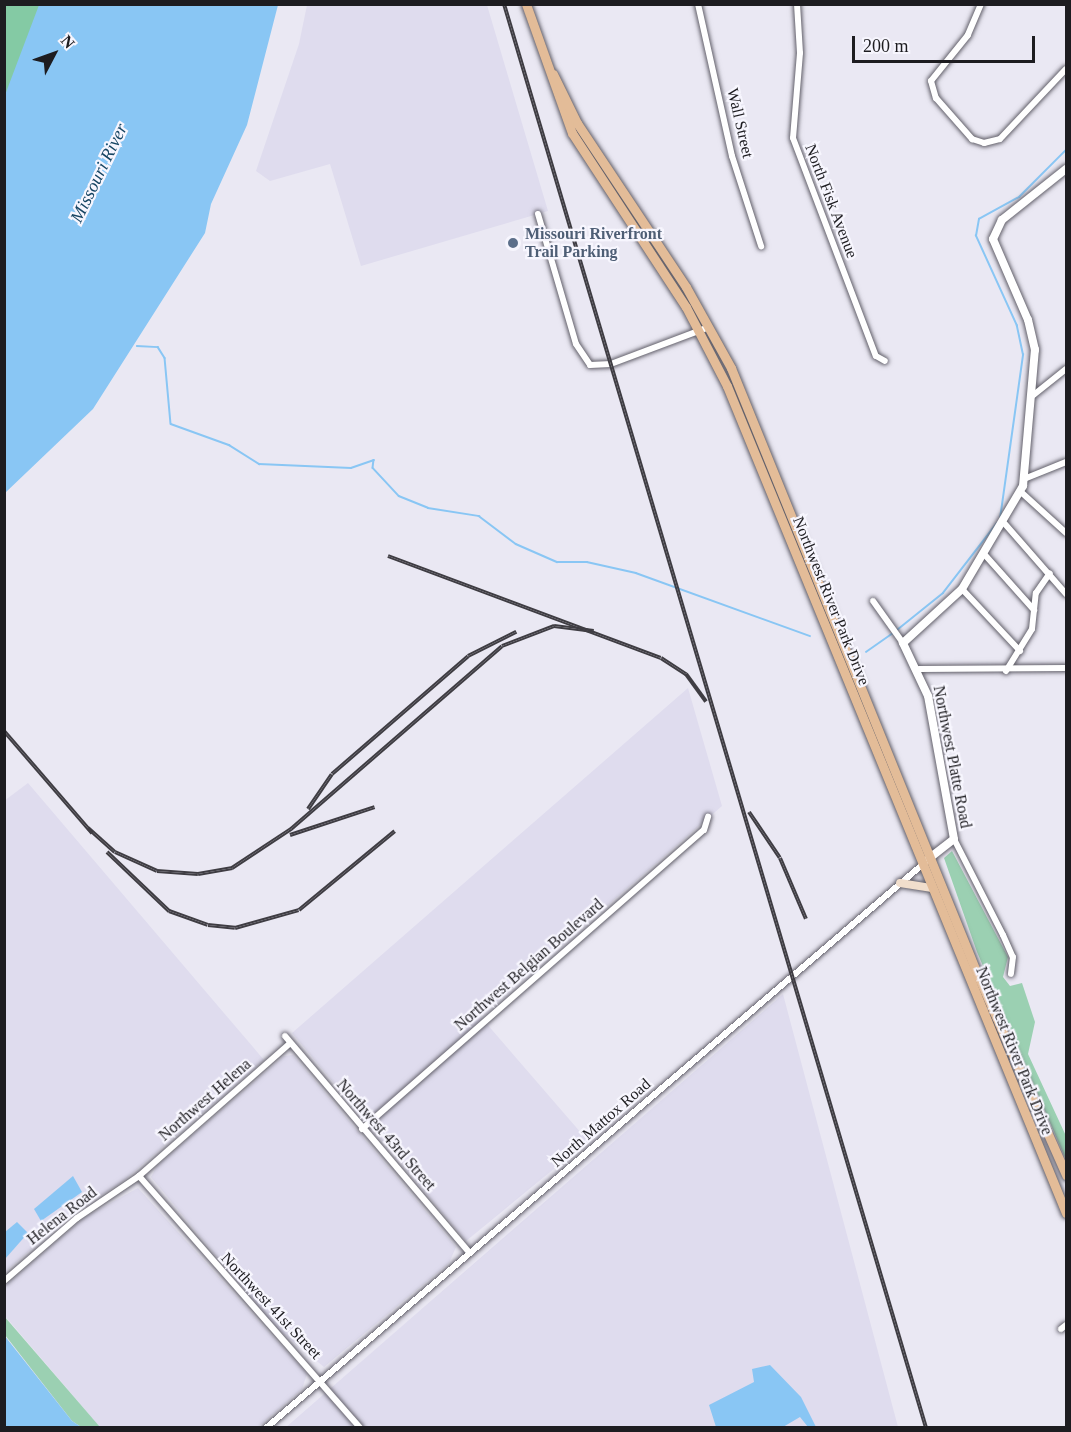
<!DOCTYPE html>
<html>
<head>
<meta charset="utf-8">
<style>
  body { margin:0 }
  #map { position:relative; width:1071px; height:1432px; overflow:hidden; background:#eae8f3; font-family:Georgia,serif }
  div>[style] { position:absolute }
  .built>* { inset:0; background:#dfdcee }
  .green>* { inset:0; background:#9bd0b2 }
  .forest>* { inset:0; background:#84caa4 }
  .water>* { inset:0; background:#89c6f4 }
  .stream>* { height:1.5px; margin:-0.75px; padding:0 0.75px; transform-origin:0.75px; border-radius:0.75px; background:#89c6f4 }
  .roads { filter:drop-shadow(0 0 2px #62606a) drop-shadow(0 0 2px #62606a) }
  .minor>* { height:6px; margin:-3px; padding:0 3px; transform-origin:3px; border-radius:3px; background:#fff }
  .tertiary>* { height:8px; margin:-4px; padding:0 4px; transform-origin:4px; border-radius:4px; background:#fff }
  .secondary>* { height:8px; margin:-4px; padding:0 4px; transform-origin:4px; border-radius:4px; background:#f1decc }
  .primary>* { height:9px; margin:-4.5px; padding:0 4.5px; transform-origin:4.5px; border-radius:4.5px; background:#e3bc98 }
  .rail>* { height:4px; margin-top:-2px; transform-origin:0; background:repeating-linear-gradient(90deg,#f7f6fe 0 4.5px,#3f3d43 0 9px); box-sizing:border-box; border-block:2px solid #3f3d43 }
  .dots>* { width:16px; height:16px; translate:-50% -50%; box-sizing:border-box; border:3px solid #f7f6fe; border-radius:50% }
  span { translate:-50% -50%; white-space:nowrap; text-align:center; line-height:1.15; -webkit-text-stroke:4.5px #f7f6fe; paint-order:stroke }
  .street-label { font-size:16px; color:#1d1c20 }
  .service-label { font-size:16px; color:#4e5e75; font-weight:700 }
  .left { translate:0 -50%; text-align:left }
  .water-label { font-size:18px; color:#164563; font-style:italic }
  .frame { position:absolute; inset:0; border:6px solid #1d1c20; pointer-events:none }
  .north { position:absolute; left:24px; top:24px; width:60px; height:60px; -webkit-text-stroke:4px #f7f6fe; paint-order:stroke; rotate:49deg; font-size:16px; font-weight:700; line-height:24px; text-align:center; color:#1d1c20 }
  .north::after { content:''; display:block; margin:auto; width:21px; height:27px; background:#1d1c20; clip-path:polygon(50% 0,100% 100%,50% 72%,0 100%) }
  .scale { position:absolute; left:852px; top:36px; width:183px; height:27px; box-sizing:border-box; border:3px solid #1d1c20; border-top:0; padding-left:8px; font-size:18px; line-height:21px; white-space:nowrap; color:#1d1c20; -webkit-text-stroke:4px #f7f6fe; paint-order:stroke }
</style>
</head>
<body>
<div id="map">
  <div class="built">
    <div style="clip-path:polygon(307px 5px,487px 5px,548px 211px,361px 266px,330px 164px,270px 181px,256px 171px,299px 44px)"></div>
    <div style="clip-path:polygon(688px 688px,722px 806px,480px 1016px,588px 1141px,466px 1241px,292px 1033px)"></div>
    <div style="clip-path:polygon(28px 783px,264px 1060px,122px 1182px,74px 1212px,5px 1272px,4px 801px)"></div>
    <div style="clip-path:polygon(783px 994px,898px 1427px,285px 1428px,710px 1058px)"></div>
    <div style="clip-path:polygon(293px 1055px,456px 1247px,449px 1263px,324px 1367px,274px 1326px,151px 1177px,157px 1166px,284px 1056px)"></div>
    <div style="clip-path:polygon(138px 1188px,307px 1374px,302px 1389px,258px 1427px,100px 1427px,5px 1316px,4px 1287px,85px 1217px)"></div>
  </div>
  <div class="green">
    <div style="clip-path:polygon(952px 851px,1008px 957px,1003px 977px,1010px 986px,1022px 983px,1035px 1022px,1028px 1054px,1066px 1136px,1066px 1160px,977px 952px,944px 858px)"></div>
    <div style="clip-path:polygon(4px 1316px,100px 1427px,81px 1427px,72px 1421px,5px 1335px)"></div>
  </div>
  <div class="forest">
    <div style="clip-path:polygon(5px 5px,55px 5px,5px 140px)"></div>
  </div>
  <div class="water">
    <div style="clip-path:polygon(39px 5px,278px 5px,247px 125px,211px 204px,205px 233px,93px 409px,5px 493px,5px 95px)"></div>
    <div style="clip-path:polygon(73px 1176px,82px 1192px,41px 1221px,34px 1209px)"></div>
    <div style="clip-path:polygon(17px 1222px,28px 1233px,5px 1259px,5px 1232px)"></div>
    <div style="clip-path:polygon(4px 1335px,72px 1421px,81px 1427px,5px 1427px)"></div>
    <div style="clip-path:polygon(770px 1365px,801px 1397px,816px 1427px,808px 1427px,800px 1417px,783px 1427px,716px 1427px,709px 1405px,754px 1382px,752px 1369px)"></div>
  </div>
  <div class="stream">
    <div style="left:137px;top:346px;width:21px;rotate:3deg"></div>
    <div style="left:158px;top:347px;width:13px;rotate:58deg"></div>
    <div style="left:165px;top:358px;width:66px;rotate:84.8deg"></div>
    <div style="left:171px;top:424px;width:62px;rotate:19.9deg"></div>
    <div style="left:229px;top:445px;width:36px;rotate:32deg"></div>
    <div style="left:259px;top:464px;width:92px;rotate:2.5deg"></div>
    <div style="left:351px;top:468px;width:24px;rotate:-19deg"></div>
    <div style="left:374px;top:460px;width:8px;rotate:97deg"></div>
    <div style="left:373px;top:468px;width:38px;rotate:47deg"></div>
    <div style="left:399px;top:496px;width:31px;rotate:22deg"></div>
    <div style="left:428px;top:508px;width:52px;rotate:8.9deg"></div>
    <div style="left:479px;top:516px;width:46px;rotate:37.1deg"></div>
    <div style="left:516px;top:544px;width:45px;rotate:23.7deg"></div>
    <div style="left:557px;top:562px;width:30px"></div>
    <div style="left:587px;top:562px;width:50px;rotate:12.7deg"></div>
    <div style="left:636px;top:573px;width:185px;rotate:19.9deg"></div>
    <div style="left:1000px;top:519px;width:166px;rotate:-82deg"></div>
    <div style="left:1023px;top:355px;width:30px;rotate:-102deg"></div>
    <div style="left:1017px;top:326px;width:99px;rotate:-114.5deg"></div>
    <div style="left:976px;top:236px;width:17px;rotate:-80deg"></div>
    <div style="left:979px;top:219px;width:46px;rotate:-28.8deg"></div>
    <div style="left:1019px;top:197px;width:66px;rotate:-45deg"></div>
    <div style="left:897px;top:630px;width:59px;rotate:-38.8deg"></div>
    <div style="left:943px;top:593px;width:88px;rotate:-52.4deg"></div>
    <div style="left:866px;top:652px;width:33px;rotate:-35deg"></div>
  </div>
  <div class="roads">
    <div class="minor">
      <div style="left:698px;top:4px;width:156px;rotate:77.4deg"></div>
      <div style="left:732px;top:156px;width:95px;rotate:72.1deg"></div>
      <div style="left:797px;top:4px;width:49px;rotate:86.5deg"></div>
      <div style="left:800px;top:53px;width:85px;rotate:94.7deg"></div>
      <div style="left:793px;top:138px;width:233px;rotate:69.2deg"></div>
      <div style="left:876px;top:356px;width:10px;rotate:29deg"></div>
      <div style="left:981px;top:4px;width:34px;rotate:113deg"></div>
      <div style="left:968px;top:35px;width:59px;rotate:128.8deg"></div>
      <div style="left:931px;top:81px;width:18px;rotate:74deg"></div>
      <div style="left:936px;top:98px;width:55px;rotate:48.7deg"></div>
      <div style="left:972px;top:139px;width:13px;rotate:18deg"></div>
      <div style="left:984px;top:143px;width:16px;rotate:-14deg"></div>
      <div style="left:1000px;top:139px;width:96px;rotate:-46.7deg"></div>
      <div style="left:538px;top:214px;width:135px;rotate:73.7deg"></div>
      <div style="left:576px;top:344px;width:25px;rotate:56deg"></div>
      <div style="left:590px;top:365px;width:21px;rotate:-3deg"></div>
      <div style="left:611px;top:364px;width:105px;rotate:-20.7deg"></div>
      <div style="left:1031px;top:397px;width:45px;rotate:-38.7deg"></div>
      <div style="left:1024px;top:479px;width:45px;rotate:-22deg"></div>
      <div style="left:1021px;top:492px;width:61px;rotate:42.3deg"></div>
      <div style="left:1005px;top:524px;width:93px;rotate:48.9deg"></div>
      <div style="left:985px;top:555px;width:74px;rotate:48.3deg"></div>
      <div style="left:962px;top:589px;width:85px;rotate:46.9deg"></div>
      <div style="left:873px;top:601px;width:52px;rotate:54.5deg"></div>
      <div style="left:919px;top:669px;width:147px;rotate:-0.4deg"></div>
      <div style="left:1006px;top:671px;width:49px;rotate:-58.2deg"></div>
      <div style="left:1032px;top:629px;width:36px;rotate:-84deg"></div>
      <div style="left:1036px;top:593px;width:24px;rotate:-55deg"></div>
      <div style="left:954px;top:839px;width:108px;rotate:63deg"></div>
      <div style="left:1003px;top:935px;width:24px;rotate:66deg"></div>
      <div style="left:1013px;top:957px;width:17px;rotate:97deg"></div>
      <div style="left:285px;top:1036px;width:282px;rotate:49.6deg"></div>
      <div style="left:362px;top:1129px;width:454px;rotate:-41.2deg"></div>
      <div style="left:704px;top:830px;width:14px;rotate:-73deg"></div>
      <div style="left:139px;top:1176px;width:335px;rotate:48.7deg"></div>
      <div style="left:4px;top:1281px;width:96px;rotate:-40.8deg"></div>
      <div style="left:77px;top:1218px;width:75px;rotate:-34.1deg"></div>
      <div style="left:139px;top:1176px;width:200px;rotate:-41.3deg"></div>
      <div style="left:1061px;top:1329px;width:6px;rotate:-39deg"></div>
      <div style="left:266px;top:1428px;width:864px;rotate:-40.64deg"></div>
    </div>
    <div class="tertiary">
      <div style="left:927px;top:860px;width:34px;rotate:-38deg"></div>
      <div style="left:954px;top:839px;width:145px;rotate:-100.3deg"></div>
      <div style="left:928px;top:696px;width:59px;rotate:-115.3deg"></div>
      <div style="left:903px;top:643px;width:80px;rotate:-42.5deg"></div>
      <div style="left:962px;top:589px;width:120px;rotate:-59.4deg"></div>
      <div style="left:1023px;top:486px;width:137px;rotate:-85deg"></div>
      <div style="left:1035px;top:350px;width:31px;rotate:-103deg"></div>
      <div style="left:1028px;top:320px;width:88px;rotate:-113.4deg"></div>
      <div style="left:993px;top:239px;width:21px;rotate:-65deg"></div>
      <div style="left:1002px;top:220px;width:82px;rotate:-38.6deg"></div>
    </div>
    <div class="secondary">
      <div style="left:900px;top:883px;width:31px;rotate:9deg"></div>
    </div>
    <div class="primary">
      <div style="left:526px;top:4px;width:137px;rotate:70.4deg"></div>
      <div style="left:572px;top:133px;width:208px;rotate:56.8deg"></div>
      <div style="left:686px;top:307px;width:89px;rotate:62.6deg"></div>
      <div style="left:727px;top:386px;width:894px;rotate:67.71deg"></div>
      <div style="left:553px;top:74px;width:55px;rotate:63.9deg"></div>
      <div style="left:577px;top:123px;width:197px;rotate:56.4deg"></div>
      <div style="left:686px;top:287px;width:93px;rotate:60.9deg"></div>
      <div style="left:731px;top:368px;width:656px;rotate:67.89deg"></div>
      <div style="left:978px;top:976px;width:218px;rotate:66.1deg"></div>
    </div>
  </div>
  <div class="rail">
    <div style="left:504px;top:4px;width:1485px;rotate:73.49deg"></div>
    <div style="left:388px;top:556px;width:291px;rotate:20.5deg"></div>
    <div style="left:661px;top:658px;width:30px;rotate:33deg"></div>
    <div style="left:686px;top:674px;width:34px;rotate:54deg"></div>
    <div style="left:4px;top:731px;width:135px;rotate:49.2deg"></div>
    <div style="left:308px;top:809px;width:42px;rotate:-55.6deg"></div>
    <div style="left:332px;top:774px;width:180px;rotate:-40.9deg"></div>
    <div style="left:468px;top:656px;width:54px;rotate:-26.6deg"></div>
    <div style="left:749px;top:812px;width:55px;rotate:56deg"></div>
    <div style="left:780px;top:858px;width:66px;rotate:66.9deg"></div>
    <div style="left:88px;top:828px;width:36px;rotate:42deg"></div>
    <div style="left:115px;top:852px;width:46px;rotate:24.3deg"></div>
    <div style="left:157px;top:871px;width:41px;rotate:4.2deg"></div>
    <div style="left:198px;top:874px;width:35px;rotate:-10deg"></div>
    <div style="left:232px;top:868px;width:71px;rotate:-33.5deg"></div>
    <div style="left:291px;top:829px;width:279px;rotate:-40.9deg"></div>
    <div style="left:502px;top:646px;width:56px;rotate:-21deg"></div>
    <div style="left:554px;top:626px;width:40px;rotate:7.1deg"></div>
    <div style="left:290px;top:835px;width:89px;rotate:-18.2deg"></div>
    <div style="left:107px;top:852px;width:86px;rotate:43.6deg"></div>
    <div style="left:169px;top:911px;width:41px;rotate:19.7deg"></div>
    <div style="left:208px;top:925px;width:27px;rotate:6deg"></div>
    <div style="left:235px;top:928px;width:66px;rotate:-15.7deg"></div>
    <div style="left:299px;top:910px;width:124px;rotate:-39.5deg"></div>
  </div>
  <div class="dots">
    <div style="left:513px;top:243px;background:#5c6f8a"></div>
  </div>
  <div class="street-label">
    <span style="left:740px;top:123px;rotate:77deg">Wall Street</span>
    <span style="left:831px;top:201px;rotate:69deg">North Fisk Avenue</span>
    <span style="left:831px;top:601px;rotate:68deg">Northwest River Park Drive</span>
    <span style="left:952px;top:757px;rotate:79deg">Northwest Platte Road</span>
    <span style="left:529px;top:965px;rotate:-41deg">Northwest Belgian Boulevard</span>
    <span style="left:1014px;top:1051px;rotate:68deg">Northwest River Park Drive</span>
    <span style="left:205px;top:1100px;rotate:-41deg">Northwest Helena</span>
    <span style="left:601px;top:1123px;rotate:-41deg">North Mattox Road</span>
    <span style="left:386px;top:1135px;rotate:49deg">Northwest 43rd Street</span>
    <span style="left:62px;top:1216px;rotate:-38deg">Helena Road</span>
    <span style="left:271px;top:1306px;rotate:47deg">Northwest 41st Street</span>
  </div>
  <div class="service-label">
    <span class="left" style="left:525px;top:243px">Missouri Riverfront<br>Trail Parking</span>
  </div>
  <div class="water-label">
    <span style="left:99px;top:173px;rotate:-64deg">Missouri River</span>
  </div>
  <div class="frame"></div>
  <div class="north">N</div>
  <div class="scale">200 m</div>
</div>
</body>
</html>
